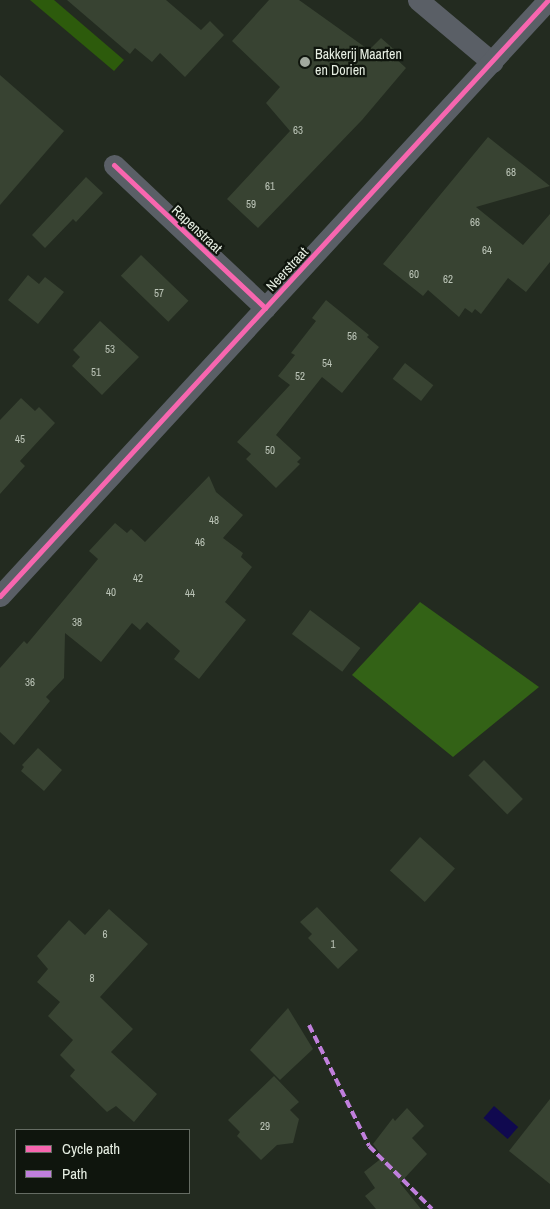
<!DOCTYPE html>
<html>
<head>
<meta charset="utf-8">
<style>
  body { margin:0 }
  #map { position:relative; width:550px; height:1209px; overflow:hidden; background:#232b20; font-family:"Archivo Narrow",sans-serif }
  div>[style] { position:absolute }
  .green>* { inset:0; background:#2d5b0c }
  .forest>* { inset:0; background:#336216 }
  .water>* { inset:0; background:#10094f; transform-origin:0 0 }
  .building>* { inset:0; background:#384332; transform-origin:0 0 }
  .minor>* { height:21px; margin:-10.5px; padding:0 10.5px; transform-origin:10.5px; border-radius:10.5px; background:#5a5f66 }
  .quiet>* { height:4px; margin-top:-2px; transform-origin:0; background:repeating-linear-gradient(90deg,#c07fdc 0 8px,transparent 0 12px) }
  .cycleway>* { height:5px; margin:-2.5px; padding:0 2.5px; transform-origin:2.5px; border-radius:2.5px; background:#f766af }
  .dots>* { width:14px; height:14px; translate:-50% -50%; box-sizing:border-box; border:2px solid #0f150d; border-radius:50% }
  span { translate:-50% -50%; white-space:nowrap; text-align:center; line-height:1.15; -webkit-text-stroke:4.5px #0f150d; paint-order:stroke }
  .number-label { font-size:11px; color:#bbc4b7 }
  .number-label span { -webkit-text-stroke-width:0 }
  .poi-label { font-size:14px; color:#e7efe3 }
  .left { translate:0 -50%; text-align:left }
  .street-label { font-size:14px; color:#e7efe3 }
  .legend { position:absolute; left:15px; top:1129px; width:175px; height:65px; box-sizing:border-box; background:#0f150d; border:1px solid #656c63; margin:0; padding:6px 9px; list-style:none; font-size:15px; color:#e7efe3 }
  .legend li { display:flex; align-items:center; gap:10px; height:25px }
  .legend b { width:25px; border:1px solid #656c63 }
</style>
</head>
<body>
<div id="map">
  <div class="green">
    <div style="clip-path:polygon(30px 0,54px 0,124px 60px,114px 71px)"></div>
  </div>
  <div class="forest">
    <div style="clip-path:polygon(420px 602px,539px 687px,453px 757px,352px 675px)"></div>
  </div>
  <div class="water">
    <div style="left:494px;top:1106px;width:32px;height:16px;rotate:41deg"></div>
  </div>
  <div class="building">
    <div style="clip-path:polygon(67px 0,166px 0,201px 30px,210px 21px,224px 35px,185px 77px,160px 53px,152px 62px,135px 48px,130px 54px)"></div>
    <div style="clip-path:polygon(269px 0,299px 0,369px 50px,381px 38px,397px 52px,393px 56px,406px 68px,362px 120px,258px 228px,227px 199px,290px 131px,266px 103px,280px 87px,232px 41px)"></div>
    <div style="clip-path:polygon(0 75px,64px 131px,0 205px)"></div>
    <div style="clip-path:polygon(488px 137px,550px 186px,476px 207px,523px 245px,550px 214px,550px 262px,526px 292px,508px 278px,481px 314px,475px 309px,472px 313px,465px 308px,459px 317px,428px 290px,423px 296px,383px 264px)"></div>
    <div style="clip-path:polygon(86px 177px,103px 193px,76px 222px,73px 219px,45px 248px,32px 235px)"></div>
    <div style="left:141px;top:255px;width:66px;height:29px;rotate:44deg"></div>
    <div style="clip-path:polygon(28px 275px,39px 284px,45px 277px,64px 292px,38px 324px,8px 300px)"></div>
    <div style="clip-path:polygon(326px 300px,369px 335px,367px 337px,379px 347px,342px 393px,322px 377px,276px 435px,301px 458px,297px 462px,300px 464px,276px 488px,246px 459px,251px 454px,237px 442px,290px 385px,278px 376px,295px 355px,291px 353px,316px 321px,312px 318px)"></div>
    <div style="clip-path:polygon(100px 321px,139px 357px,102px 395px,72px 366px,80px 357px,73px 350px)"></div>
    <div style="left:405px;top:363px;width:36px;height:20px;rotate:38deg"></div>
    <div style="clip-path:polygon(21px 398px,35px 411px,39px 407px,55px 423px,20px 461px,25px 466px,0 494px,0 420px)"></div>
    <div style="clip-path:polygon(209px 476px,216px 492px,243px 515px,223px 538px,243px 553px,241px 557px,252px 567px,225px 602px,246px 620px,199px 679px,174px 659px,180px 651px,147px 622px,140px 630px,132px 623px,101px 662px,65px 633px,64px 678px,46px 697px,50px 701px,14px 745px,0 732px,0 668px,24px 641px,27px 644px,98px 559px,89px 551px,115px 523px,127px 533px,131px 529px,145px 542px)"></div>
    <div style="left:310px;top:610px;width:63px;height:30px;rotate:37deg"></div>
    <div style="clip-path:polygon(38px 748px,62px 770px,44px 791px,21px 771px,24px 767px,22px 765px)"></div>
    <div style="left:484px;top:760px;width:55px;height:22px;rotate:45deg"></div>
    <div style="left:420px;top:837px;width:47px;height:45px;rotate:42deg"></div>
    <div style="clip-path:polygon(317px 907px,358px 950px,338px 969px,308px 938px,312px 934px,300px 922px)"></div>
    <div style="clip-path:polygon(109px 909px,148px 944px,100px 997px,133px 1029px,111px 1052px,157px 1094px,134px 1122px,116px 1106px,107px 1112px,70px 1076px,75px 1070px,60px 1055px,73px 1040px,48px 1016px,60px 1002px,37px 982px,48px 969px,37px 956px,69px 920px,85px 935px)"></div>
    <div style="clip-path:polygon(288px 1008px,313px 1049px,280px 1080px,250px 1050px)"></div>
    <div style="clip-path:polygon(274px 1076px,299px 1102px,290px 1110px,299px 1119px,293px 1143px,277px 1145px,261px 1160px,237px 1136px,240px 1132px,228px 1120px)"></div>
    <div style="clip-path:polygon(550px 1099px,550px 1184px,509px 1151px)"></div>
    <div style="clip-path:polygon(407px 1108px,424px 1126px,412px 1138px,427px 1154px,400px 1183px,421px 1209px,376px 1209px,365px 1196px,375px 1188px,364px 1172px,383px 1157px,373px 1144px,393px 1118px,395px 1121px)"></div>
  </div>
  <div class="minor">
    <div style="left:418px;top:0;width:97px;rotate:40deg"></div>
    <div style="left:114px;top:165px;width:208px;rotate:43.4deg"></div>
    <div style="left:0;top:596px;width:810px;rotate:-47.4deg"></div>
  </div>
  <div class="quiet">
    <div style="left:309px;top:1025px;width:135px;rotate:63.6deg"></div>
    <div style="left:369px;top:1146px;width:89px;rotate:45deg"></div>
  </div>
  <div class="cycleway">
    <div style="left:114px;top:165px;width:208px;rotate:43.4deg"></div>
    <div style="left:0;top:596px;width:810px;rotate:-47.4deg"></div>
  </div>
  <div class="dots">
    <div style="left:305px;top:62px;background:#a2aa9f"></div>
  </div>
  <div class="number-label">
    <span style="left:298px;top:130px">63</span>
    <span style="left:511px;top:172px">68</span>
    <span style="left:270px;top:186px">61</span>
    <span style="left:251px;top:204px">59</span>
    <span style="left:475px;top:222px">66</span>
    <span style="left:487px;top:250px">64</span>
    <span style="left:414px;top:274px">60</span>
    <span style="left:448px;top:279px">62</span>
    <span style="left:159px;top:293px">57</span>
    <span style="left:352px;top:336px">56</span>
    <span style="left:110px;top:349px">53</span>
    <span style="left:327px;top:363px">54</span>
    <span style="left:96px;top:372px">51</span>
    <span style="left:300px;top:376px">52</span>
    <span style="left:20px;top:439px">45</span>
    <span style="left:270px;top:450px">50</span>
    <span style="left:214px;top:520px">48</span>
    <span style="left:200px;top:542px">46</span>
    <span style="left:138px;top:578px">42</span>
    <span style="left:111px;top:592px">40</span>
    <span style="left:190px;top:593px">44</span>
    <span style="left:77px;top:622px">38</span>
    <span style="left:30px;top:682px">36</span>
    <span style="left:105px;top:934px">6</span>
    <span style="left:333px;top:944px">1</span>
    <span style="left:92px;top:978px">8</span>
    <span style="left:265px;top:1126px">29</span>
  </div>
  <div class="poi-label">
    <span class="left" style="left:315px;top:62px">Bakkerij Maarten<br>en Dorien</span>
  </div>
  <div class="street-label">
    <span style="left:197px;top:229px;rotate:43deg">Rapenstraat</span>
    <span style="left:287px;top:269px;rotate:-47deg">Neerstraat</span>
  </div>
  <ul class="legend">
  <li><b style="height:6px;background:#f766af"></b>Cycle path</li>
  <li><b style="height:6px;background:#c07fdc"></b>Path</li>
  </ul>
</div>
</body>
</html>
